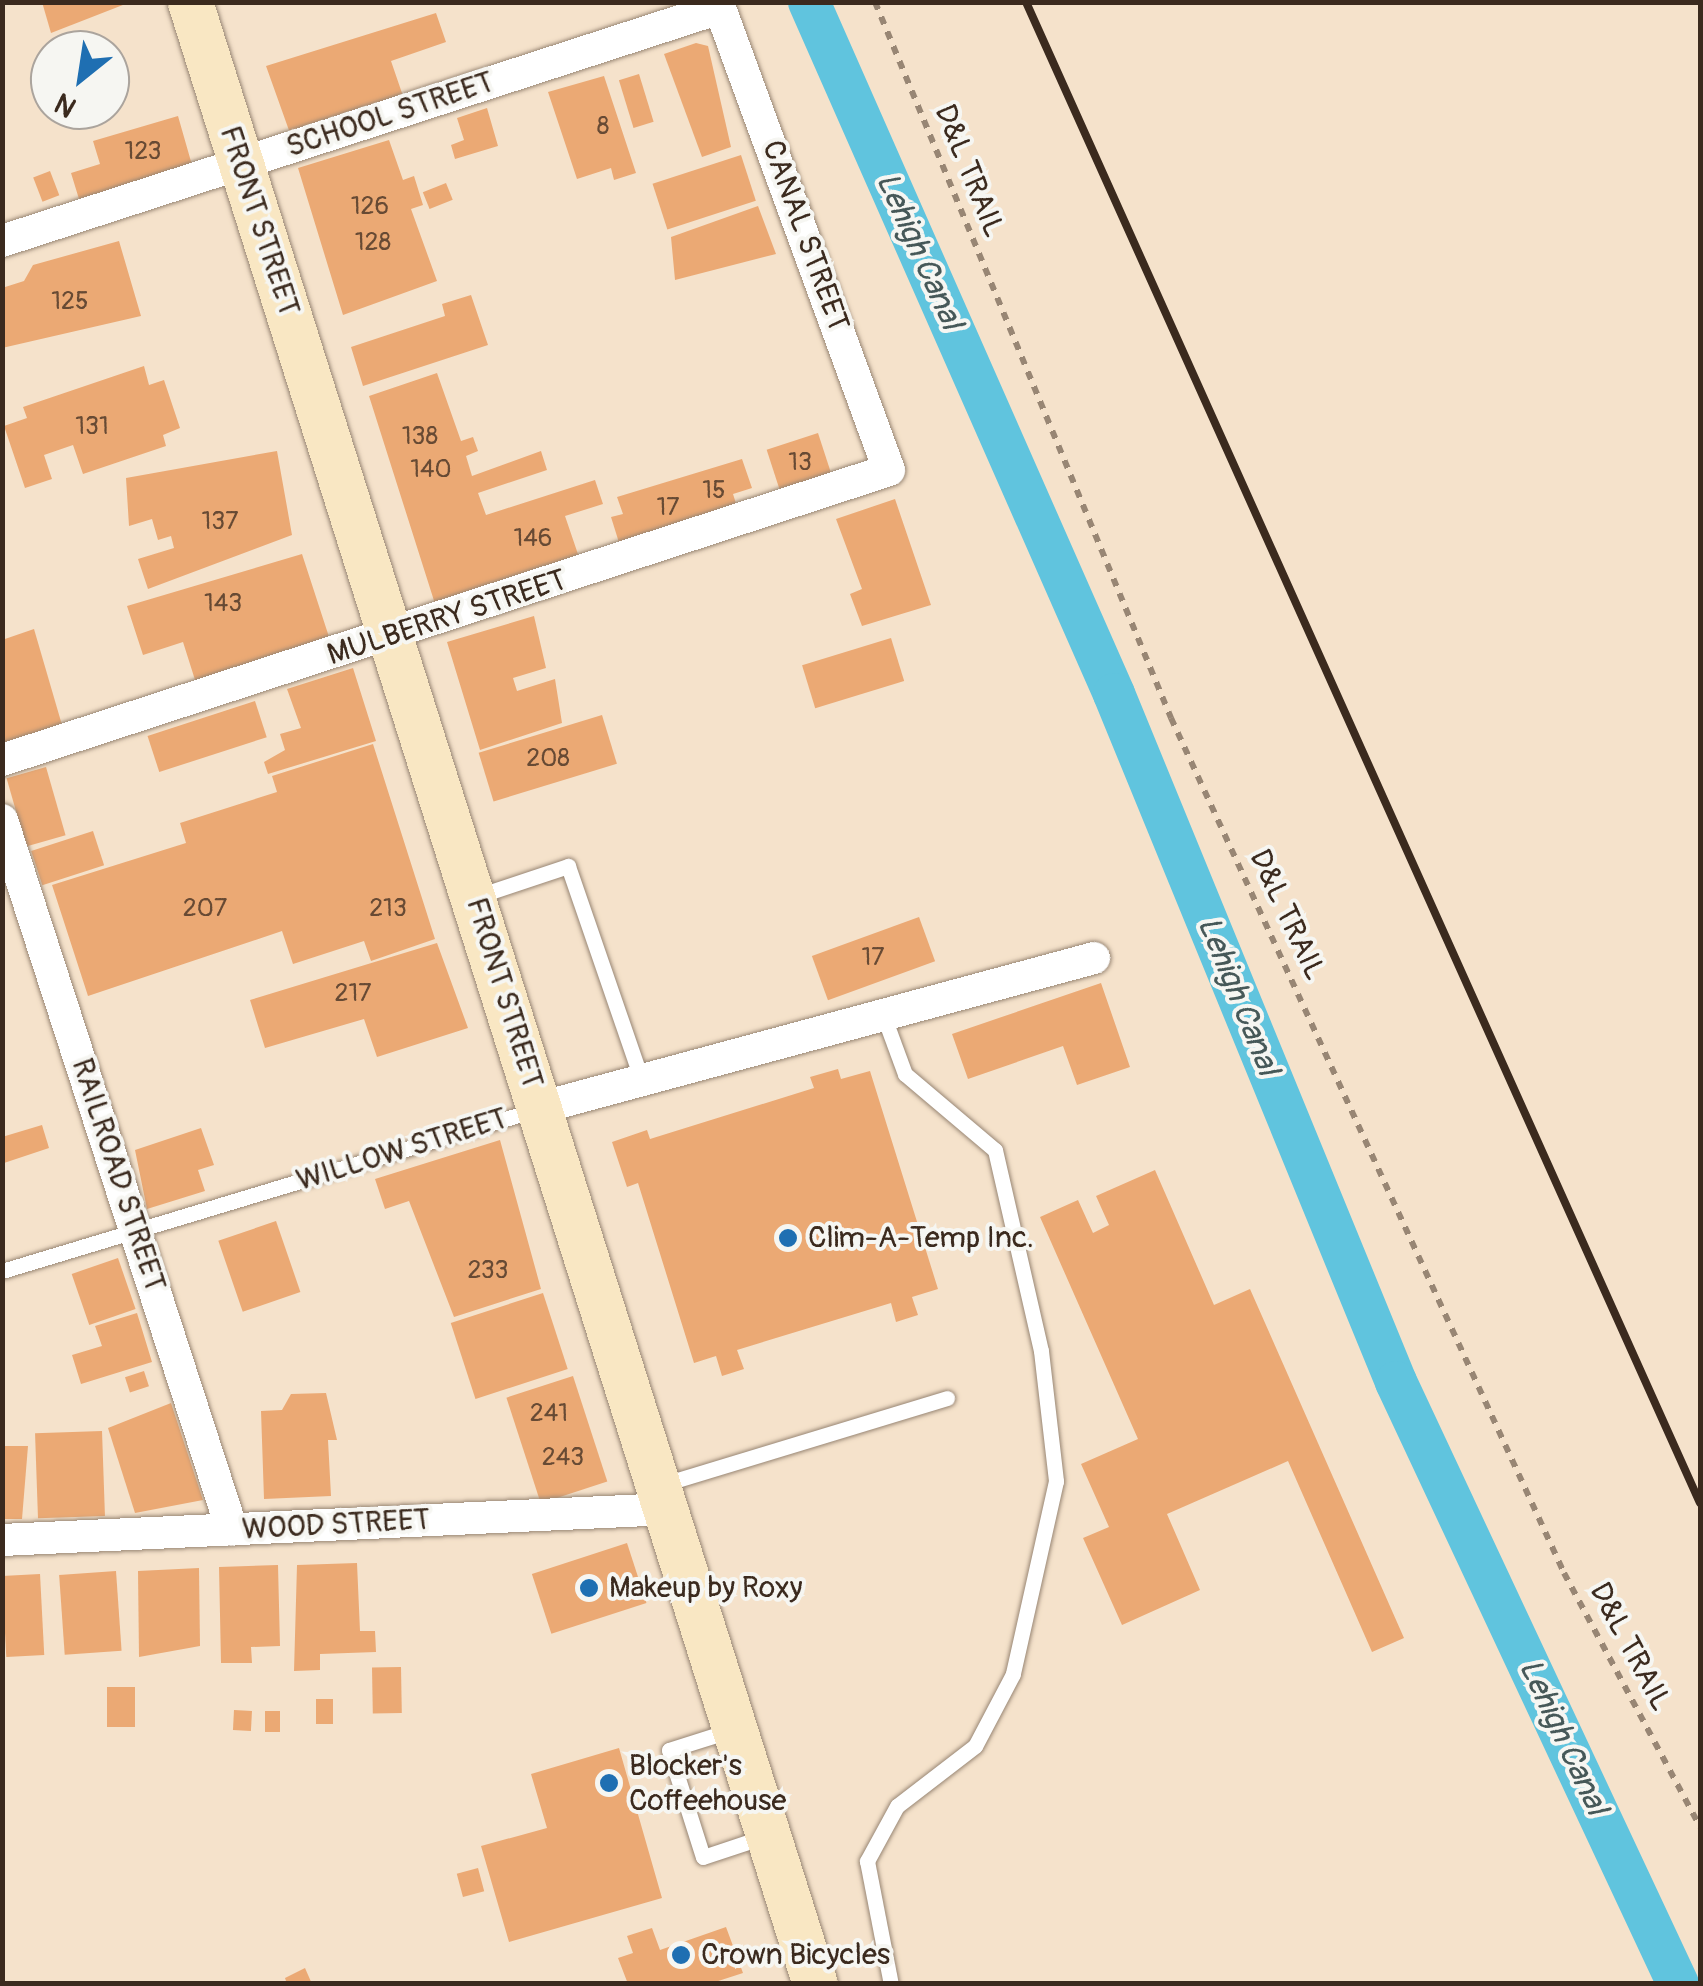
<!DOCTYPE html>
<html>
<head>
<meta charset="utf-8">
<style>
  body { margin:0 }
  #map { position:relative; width:1703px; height:1986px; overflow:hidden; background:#f5e2cb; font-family:Pangolin,sans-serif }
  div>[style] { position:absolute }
  .canal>* { height:42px; margin:-21px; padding:0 21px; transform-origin:21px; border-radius:21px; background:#60c4de }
  .building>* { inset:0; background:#eba974; transform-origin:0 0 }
  .path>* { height:6px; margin-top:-3px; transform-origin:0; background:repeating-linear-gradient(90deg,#988674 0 8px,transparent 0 16px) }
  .roads { filter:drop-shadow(0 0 2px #988674) drop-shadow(0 0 2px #988674) }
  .service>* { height:15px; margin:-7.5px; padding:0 7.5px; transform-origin:7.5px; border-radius:7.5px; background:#fff }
  .minor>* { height:32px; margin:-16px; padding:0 16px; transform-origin:16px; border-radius:16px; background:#fff }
  .secondary>* { height:45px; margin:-22.5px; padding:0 22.5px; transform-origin:22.5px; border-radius:22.5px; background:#f9e7c3 }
  .rail>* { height:8px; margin:-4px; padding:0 4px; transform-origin:4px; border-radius:4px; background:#3b2a1e }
  .dots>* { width:28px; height:28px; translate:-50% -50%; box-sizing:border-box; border:5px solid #f6f6f2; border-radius:50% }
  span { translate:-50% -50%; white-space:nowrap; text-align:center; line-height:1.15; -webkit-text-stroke:8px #f6f6f2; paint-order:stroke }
  .number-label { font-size:25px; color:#674a34 }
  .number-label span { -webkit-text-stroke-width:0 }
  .street-label { font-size:30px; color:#3b2a1e }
  .poi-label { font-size:30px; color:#3b2a1e }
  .left { translate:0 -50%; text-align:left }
  .water-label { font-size:32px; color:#465858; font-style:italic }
  .frame { position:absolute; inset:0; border:5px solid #3b2a1e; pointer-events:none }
  .north { position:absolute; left:30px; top:30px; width:100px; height:100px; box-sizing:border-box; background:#f6f6f2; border:2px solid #aba49d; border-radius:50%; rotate:210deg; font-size:28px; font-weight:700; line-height:40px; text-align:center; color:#3b2a1e }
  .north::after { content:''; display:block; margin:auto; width:35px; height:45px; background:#1f6fb2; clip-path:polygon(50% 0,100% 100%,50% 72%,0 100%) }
</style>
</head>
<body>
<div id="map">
  <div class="canal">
    <div style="left:809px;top:2px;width:756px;rotate:66.21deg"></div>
    <div style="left:1114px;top:694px;width:744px;rotate:67.71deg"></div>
    <div style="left:1396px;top:1382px;width:665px;rotate:64.9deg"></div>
  </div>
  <div class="building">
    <div style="clip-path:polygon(42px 2px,128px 2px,128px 3px,51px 33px)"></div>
    <div style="clip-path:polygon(436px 13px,446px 42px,391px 61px,403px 96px,291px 136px,266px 66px)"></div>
    <div style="clip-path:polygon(696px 43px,708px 46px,731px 147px,702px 157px,664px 54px)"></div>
    <div style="left:639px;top:74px;width:50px;height:21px;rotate:73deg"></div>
    <div style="clip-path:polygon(604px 76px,636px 173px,614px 180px,611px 168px,577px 179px,548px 92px)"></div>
    <div style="clip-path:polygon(487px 108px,498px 146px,455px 159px,451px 145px,464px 140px,457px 118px)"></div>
    <div style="clip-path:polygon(178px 116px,192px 165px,79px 199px,71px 173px,100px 164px,93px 141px)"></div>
    <div style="clip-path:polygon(389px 140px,403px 180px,414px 176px,423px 205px,411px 209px,437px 281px,343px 315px,298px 168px)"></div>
    <div style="left:741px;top:155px;width:48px;height:93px;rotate:72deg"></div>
    <div style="left:50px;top:171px;width:26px;height:18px;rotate:69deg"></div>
    <div style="left:446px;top:183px;width:18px;height:25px;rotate:68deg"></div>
    <div style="clip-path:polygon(758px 206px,776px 254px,675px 280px,671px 237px)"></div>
    <div style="clip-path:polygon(119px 241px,141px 316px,2px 348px,2px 288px,24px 281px,33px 265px)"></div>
    <div style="clip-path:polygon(471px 295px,488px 345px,363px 386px,351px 347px,445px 316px,442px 304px)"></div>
    <div style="clip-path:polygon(144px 366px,149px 385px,164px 380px,180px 428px,163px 435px,166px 446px,83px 474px,73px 445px,44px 455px,52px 479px,25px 488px,4px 426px,27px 418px,23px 407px)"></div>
    <div style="clip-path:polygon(437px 373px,461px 441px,473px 437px,478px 451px,466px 456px,472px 476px,541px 451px,547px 470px,478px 493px,486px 515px,595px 480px,603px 504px,565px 516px,581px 563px,436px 607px,369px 396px)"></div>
    <div style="left:818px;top:433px;width:45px;height:54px;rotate:72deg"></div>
    <div style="clip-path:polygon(277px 451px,292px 535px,148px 589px,138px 559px,174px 548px,171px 536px,158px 540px,152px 519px,129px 526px,126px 478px)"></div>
    <div style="clip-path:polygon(742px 459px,752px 488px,733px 494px,739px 513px,621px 549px,611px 517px,623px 514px,617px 497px)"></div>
    <div style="clip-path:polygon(895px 499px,931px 605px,862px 626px,850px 594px,862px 589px,836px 519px)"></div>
    <div style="clip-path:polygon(302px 554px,330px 640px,196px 683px,183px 642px,143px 655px,127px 606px)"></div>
    <div style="clip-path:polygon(534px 616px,546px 668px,513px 678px,517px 691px,555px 679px,562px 723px,480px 750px,447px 642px)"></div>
    <div style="clip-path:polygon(34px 629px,62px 725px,2px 743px,2px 640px)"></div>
    <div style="left:891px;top:638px;width:45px;height:93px;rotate:73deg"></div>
    <div style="clip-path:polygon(353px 668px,376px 741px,268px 774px,264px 762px,285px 750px,280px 734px,301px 728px,287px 689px)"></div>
    <div style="left:255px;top:701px;width:38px;height:113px;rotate:72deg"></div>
    <div style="left:602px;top:715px;width:51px;height:129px;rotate:73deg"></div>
    <div style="clip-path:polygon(373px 744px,435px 939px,371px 961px,364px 941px,293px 964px,282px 931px,88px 996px,52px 885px,186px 843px,180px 823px,277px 792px,272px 776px)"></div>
    <div style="left:46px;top:767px;width:71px;height:41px;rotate:74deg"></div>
    <div style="left:93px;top:831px;width:36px;height:65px;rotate:72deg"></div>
    <div style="left:919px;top:917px;width:47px;height:114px;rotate:70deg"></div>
    <div style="clip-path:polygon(437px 943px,468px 1028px,377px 1057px,364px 1019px,265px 1048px,250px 1000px)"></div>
    <div style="clip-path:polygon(1101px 983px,1130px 1067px,1077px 1085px,1063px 1046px,968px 1079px,952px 1034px)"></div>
    <div style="clip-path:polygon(838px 1069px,841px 1079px,870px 1071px,938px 1289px,912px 1297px,918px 1315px,896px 1322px,891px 1303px,737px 1350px,744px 1369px,722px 1376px,716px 1356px,694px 1363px,638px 1183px,627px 1187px,612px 1142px,647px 1130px,650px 1139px,814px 1088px,810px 1077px)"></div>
    <div style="clip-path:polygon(42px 1125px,49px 1148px,4px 1163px,2px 1137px)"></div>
    <div style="clip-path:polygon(201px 1128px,214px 1165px,198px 1170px,205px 1191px,147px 1209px,135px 1150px)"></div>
    <div style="clip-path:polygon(500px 1140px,541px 1289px,454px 1317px,409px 1201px,385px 1209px,375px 1179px)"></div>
    <div style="clip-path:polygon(1155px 1170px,1214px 1305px,1250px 1289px,1404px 1638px,1372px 1652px,1288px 1461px,1167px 1514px,1200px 1590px,1122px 1625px,1083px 1538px,1109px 1527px,1081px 1464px,1138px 1439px,1040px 1217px,1078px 1200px,1093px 1233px,1109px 1225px,1096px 1196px)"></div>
    <div style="left:276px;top:1221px;width:75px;height:61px;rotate:71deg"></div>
    <div style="left:118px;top:1258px;width:54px;height:49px;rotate:71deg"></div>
    <div style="left:543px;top:1293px;width:80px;height:97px;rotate:72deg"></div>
    <div style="clip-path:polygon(137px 1313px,152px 1362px,81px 1384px,72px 1355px,102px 1346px,95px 1326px)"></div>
    <div style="left:144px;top:1371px;width:16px;height:20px;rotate:72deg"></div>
    <div style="left:573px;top:1376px;width:111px;height:70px;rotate:72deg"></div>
    <div style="clip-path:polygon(326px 1393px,337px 1440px,328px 1440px,331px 1496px,264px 1499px,261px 1411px,282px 1410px,291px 1394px)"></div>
    <div style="clip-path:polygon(171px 1403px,203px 1500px,135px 1513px,108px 1428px)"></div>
    <div style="left:102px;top:1431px;width:85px;height:67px;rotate:88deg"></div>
    <div style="clip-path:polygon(2px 1446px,28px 1446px,22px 1519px,2px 1519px)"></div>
    <div style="left:627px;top:1543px;width:63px;height:100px;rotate:72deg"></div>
    <div style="clip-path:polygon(357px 1563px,360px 1631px,375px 1631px,376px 1652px,320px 1654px,320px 1670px,294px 1671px,297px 1565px)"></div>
    <div style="clip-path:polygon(278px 1565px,280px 1646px,251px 1647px,252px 1663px,221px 1663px,219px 1567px)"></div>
    <div style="clip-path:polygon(199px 1568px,200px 1646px,139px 1657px,138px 1571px)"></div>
    <div style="left:116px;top:1571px;width:80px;height:57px;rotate:86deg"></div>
    <div style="left:40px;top:1574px;width:81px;height:38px;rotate:87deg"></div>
    <div style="left:401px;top:1667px;width:46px;height:29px;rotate:89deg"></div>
    <div style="left:107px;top:1687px;width:28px;height:40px"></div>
    <div style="left:316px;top:1699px;width:17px;height:25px"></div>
    <div style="left:234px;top:1710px;width:18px;height:20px;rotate:3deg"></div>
    <div style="left:265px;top:1711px;width:15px;height:21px"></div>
    <div style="clip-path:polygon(619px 1748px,662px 1898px,509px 1942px,481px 1846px,547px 1828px,531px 1774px)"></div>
    <div style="left:478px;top:1868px;width:24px;height:22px;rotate:75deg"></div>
    <div style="clip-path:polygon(726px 1927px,743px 1973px,709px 1984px,628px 1984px,618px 1958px,633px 1953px,627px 1936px,652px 1928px,660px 1950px)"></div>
    <div style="clip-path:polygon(305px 1968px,312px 1984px,287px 1984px,285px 1978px)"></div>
  </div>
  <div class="path">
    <div style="left:875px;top:2px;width:775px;rotate:67.54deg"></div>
    <div style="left:1171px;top:718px;width:941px;rotate:65.31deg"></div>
    <div style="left:1564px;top:1573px;width:288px;rotate:61.8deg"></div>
  </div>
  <div class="roads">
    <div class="service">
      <div style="left:478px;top:896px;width:95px;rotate:-18.4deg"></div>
      <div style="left:568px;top:866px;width:227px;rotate:71deg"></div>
      <div style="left:884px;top:1017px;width:61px;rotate:69.8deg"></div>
      <div style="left:905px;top:1074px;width:118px;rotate:40.2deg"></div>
      <div style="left:995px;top:1150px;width:206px;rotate:77.1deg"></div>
      <div style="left:1041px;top:1351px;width:131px;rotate:83.4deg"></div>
      <div style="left:1056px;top:1481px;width:198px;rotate:102.6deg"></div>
      <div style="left:1013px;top:1674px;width:81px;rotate:117.8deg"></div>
      <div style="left:975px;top:1746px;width:98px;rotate:142.4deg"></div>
      <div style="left:897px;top:1806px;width:63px;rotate:118.6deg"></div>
      <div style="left:867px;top:1861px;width:125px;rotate:79deg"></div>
      <div style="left:2px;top:1271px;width:557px;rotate:-16.81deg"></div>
      <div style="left:661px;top:1485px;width:299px;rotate:-16.9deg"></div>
      <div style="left:732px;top:1730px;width:66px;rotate:162.4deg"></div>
      <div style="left:669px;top:1750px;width:112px;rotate:72.4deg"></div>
      <div style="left:703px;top:1857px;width:63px;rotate:-18.4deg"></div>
    </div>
    <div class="minor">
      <div style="left:2px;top:241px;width:755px;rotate:-17.98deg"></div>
      <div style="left:2px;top:760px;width:933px;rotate:-18.1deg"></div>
      <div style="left:889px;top:470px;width:498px;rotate:-110.1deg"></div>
      <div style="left:2px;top:820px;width:746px;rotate:72.05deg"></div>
      <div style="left:539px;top:1108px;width:575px;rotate:-15.12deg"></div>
      <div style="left:2px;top:1540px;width:668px;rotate:-2.66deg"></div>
    </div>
    <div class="secondary">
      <div style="left:190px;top:2px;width:2078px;rotate:72.5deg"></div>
    </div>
  </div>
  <div class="rail">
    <div style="left:1026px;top:2px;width:1645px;rotate:65.82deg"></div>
  </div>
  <div class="dots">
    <div style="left:788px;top:1238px;background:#1f6fb2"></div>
    <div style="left:589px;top:1588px;background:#1f6fb2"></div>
    <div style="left:609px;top:1783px;background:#1f6fb2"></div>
    <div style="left:681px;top:1955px;background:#1f6fb2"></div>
  </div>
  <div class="number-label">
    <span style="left:603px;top:127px">8</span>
    <span style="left:143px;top:152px">123</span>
    <span style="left:370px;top:207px">126</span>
    <span style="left:373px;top:243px">128</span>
    <span style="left:70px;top:302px">125</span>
    <span style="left:92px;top:427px">131</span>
    <span style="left:420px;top:437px">138</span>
    <span style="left:800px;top:463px">13</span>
    <span style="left:431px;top:470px">140</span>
    <span style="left:714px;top:491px">15</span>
    <span style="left:668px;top:508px">17</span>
    <span style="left:220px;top:522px">137</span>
    <span style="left:533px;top:539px">146</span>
    <span style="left:223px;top:604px">143</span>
    <span style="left:548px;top:759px">208</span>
    <span style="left:205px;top:909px">207</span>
    <span style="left:388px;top:909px">213</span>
    <span style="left:873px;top:958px">17</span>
    <span style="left:353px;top:994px">217</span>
    <span style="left:488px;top:1271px">233</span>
    <span style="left:549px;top:1414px">241</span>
    <span style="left:563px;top:1458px">243</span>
  </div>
  <div class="street-label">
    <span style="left:390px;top:115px;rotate:-18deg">SCHOOL STREET</span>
    <span style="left:969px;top:171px;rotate:68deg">D&amp;L TRAIL</span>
    <span style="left:259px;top:221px;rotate:72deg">FRONT STREET</span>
    <span style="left:805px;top:236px;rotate:70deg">CANAL STREET</span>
    <span style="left:447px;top:618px;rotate:-18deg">MULBERRY STREET</span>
    <span style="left:1287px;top:915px;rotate:65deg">D&amp;L TRAIL</span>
    <span style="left:504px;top:993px;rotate:73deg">FRONT STREET</span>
    <span style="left:402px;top:1150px;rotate:-17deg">WILLOW STREET</span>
    <span style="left:118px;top:1175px;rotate:72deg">RAILROAD STREET</span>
    <span style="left:336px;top:1525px;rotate:-3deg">WOOD STREET</span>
    <span style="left:1630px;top:1647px;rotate:62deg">D&amp;L TRAIL</span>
  </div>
  <div class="poi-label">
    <span class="left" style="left:808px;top:1238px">Clim-A-Temp Inc.</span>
    <span class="left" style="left:609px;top:1588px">Makeup by Roxy</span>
    <span class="left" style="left:629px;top:1783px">Blocker's<br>Coffeehouse</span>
    <span class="left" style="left:701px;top:1955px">Crown Bicycles</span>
  </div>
  <div class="water-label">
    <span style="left:919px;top:251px;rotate:66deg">Lehigh Canal</span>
    <span style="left:1238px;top:996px;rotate:68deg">Lehigh Canal</span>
    <span style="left:1563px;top:1737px;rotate:65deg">Lehigh Canal</span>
  </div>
  <div class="frame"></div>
  <div class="north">N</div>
</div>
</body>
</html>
